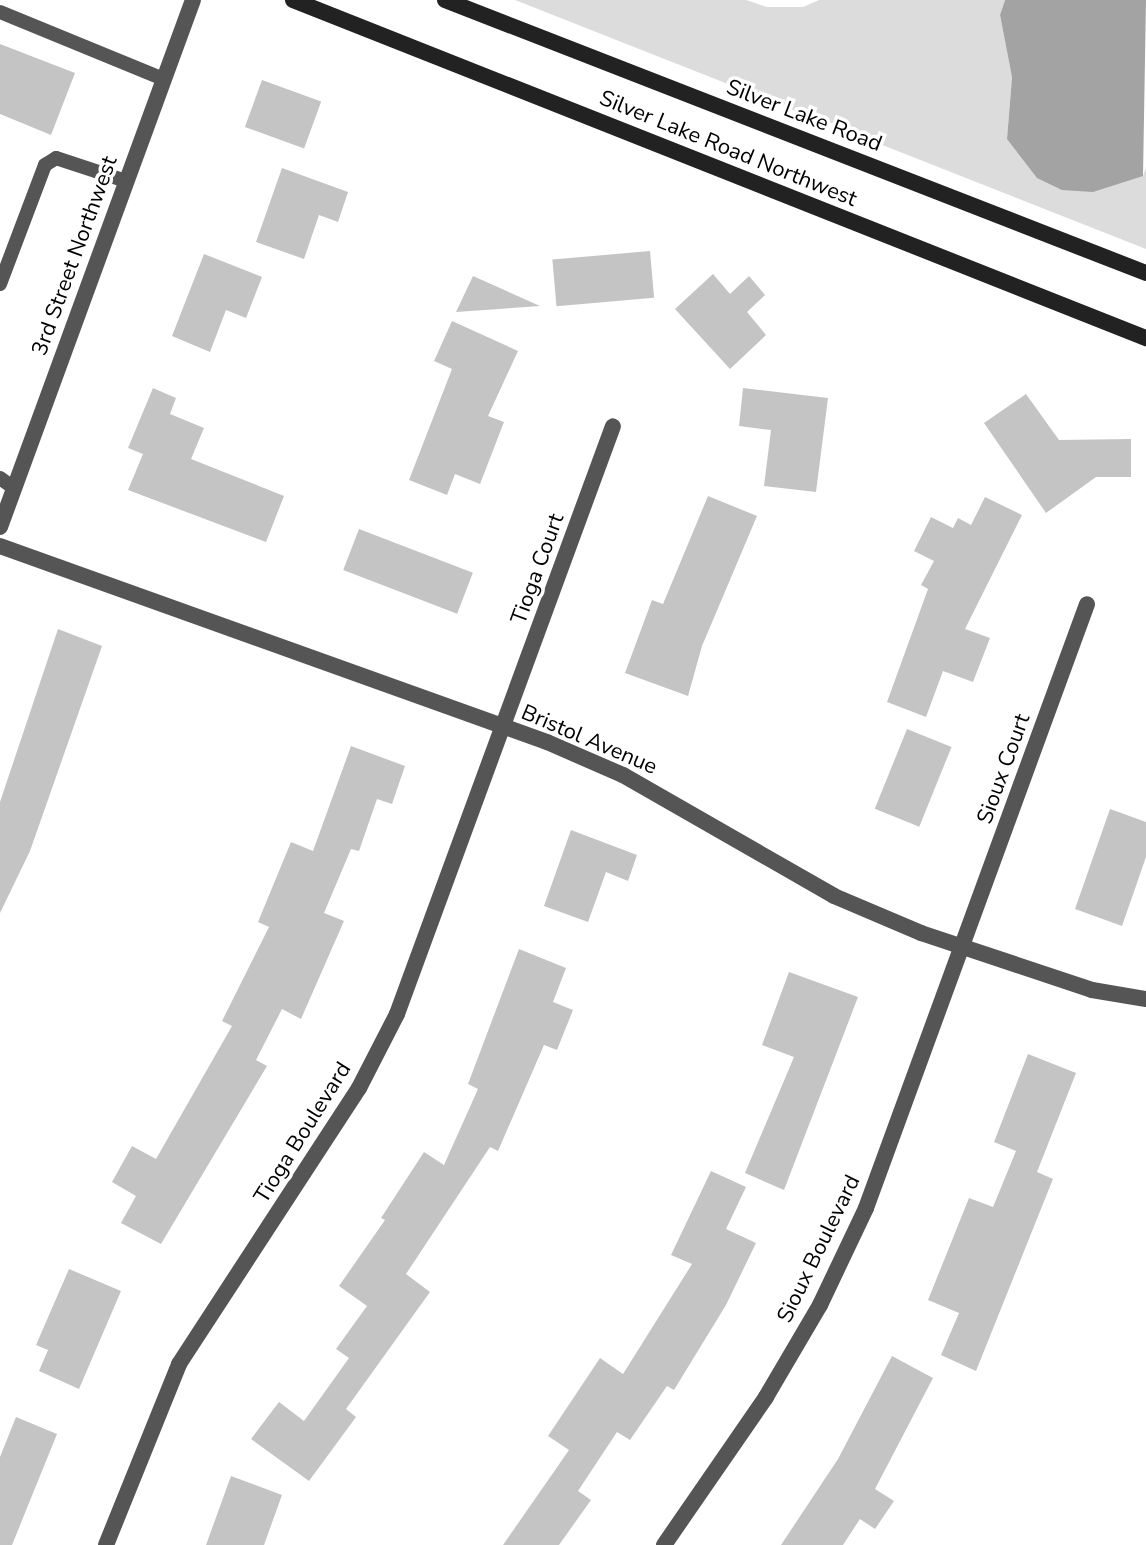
<!DOCTYPE html>
<html>
<head>
<meta charset="utf-8">
<style>
  body { margin:0 }
  #map { position:relative; width:1146px; height:1545px; overflow:hidden; background:#fff; font-family:"Nunito Sans",sans-serif }
  div>[style] { position:absolute }
  .green>* { inset:0; background:#dcdcdc }
  .water>* { inset:0; background:#a3a3a3 }
  .building>* { inset:0; background:#c4c4c4; transform-origin:0 0 }
  .lane>* { height:14px; margin:-7px; padding:0 7px; transform-origin:7px; border-radius:7px; background:#555 }
  .street>* { height:16px; margin:-8px; padding:0 8px; transform-origin:8px; border-radius:8px; background:#555 }
  .secondary>* { height:16px; margin:-8px; padding:0 8px; transform-origin:8px; border-radius:8px; background:#222 }
  span { translate:-50% -50%; white-space:nowrap; text-align:center; line-height:1.15; -webkit-text-stroke:7px #fff; paint-order:stroke }
  .street-label { font-size:22px; color:#000 }
</style>
</head>
<body>
<div id="map">
  <div class="green">
    <div style="clip-path:polygon(515px 0,746px 0,767px 7px,803px 7px,819px 0,1005px 0,1000px 15px,1012px 76px,1007px 139px,1143px 176px,1146px 167px,1146px 249px)"></div>
  </div>
  <div class="water">
    <div style="clip-path:polygon(1005px 0,1146px 0,1143px 176px,1093px 192px,1062px 190px,1037px 178px,1007px 139px,1012px 77px,1000px 15px)"></div>
  </div>
  <div class="building">
    <div style="clip-path:polygon(0 44px,75px 73px,51px 135px,0 114px)"></div>
    <div style="left:262px;top:80px;width:63px;height:50px;rotate:20deg"></div>
    <div style="clip-path:polygon(282px 168px,348px 192px,338px 222px,319px 215px,304px 259px,256px 242px)"></div>
    <div style="left:650px;top:251px;width:47px;height:98px;rotate:85deg"></div>
    <div style="clip-path:polygon(204px 254px,262px 277px,246px 318px,226px 310px,210px 352px,172px 336px)"></div>
    <div style="clip-path:polygon(713px 274px,730px 294px,749px 276px,765px 295px,747px 312px,766px 335px,730px 369px,675px 309px)"></div>
    <div style="clip-path:polygon(473px 276px,540px 306px,456px 312px)"></div>
    <div style="clip-path:polygon(452px 321px,518px 351px,488px 416px,504px 422px,480px 484px,455px 474px,447px 495px,409px 480px,452px 369px,434px 361px)"></div>
    <div style="clip-path:polygon(153px 388px,176px 398px,170px 414px,204px 428px,191px 459px,284px 496px,266px 542px,128px 490px,143px 454px,128px 448px)"></div>
    <div style="clip-path:polygon(743px 388px,828px 398px,816px 492px,764px 486px,771px 430px,739px 426px)"></div>
    <div style="clip-path:polygon(1026px 394px,1059px 440px,1131px 439px,1131px 477px,1096px 477px,1046px 513px,984px 423px)"></div>
    <div style="clip-path:polygon(708px 496px,757px 516px,702px 646px,688px 696px,625px 673px,652px 600px,663px 604px)"></div>
    <div style="clip-path:polygon(985px 497px,1022px 515px,965px 629px,990px 638px,973px 682px,943px 671px,926px 717px,887px 702px,928px 589px,921px 585px,934px 561px,914px 551px,931px 517px,953px 528px,958px 518px,971px 525px)"></div>
    <div style="left:359px;top:529px;width:122px;height:44px;rotate:21deg"></div>
    <div style="clip-path:polygon(58px 629px,102px 646px,30px 851px,0 913px,0 802px)"></div>
    <div style="left:907px;top:729px;width:48px;height:86px;rotate:22deg"></div>
    <div style="clip-path:polygon(351px 746px,405px 766px,392px 804px,377px 799px,359px 851px,351px 849px,324px 913px,344px 921px,301px 1019px,282px 1009px,256px 1060px,267px 1066px,161px 1244px,121px 1223px,136px 1196px,112px 1182px,132px 1146px,156px 1159px,232px 1026px,222px 1021px,269px 927px,258px 922px,291px 842px,313px 851px)"></div>
    <div style="clip-path:polygon(1110px 809px,1146px 822px,1146px 857px,1122px 926px,1075px 909px)"></div>
    <div style="clip-path:polygon(571px 830px,637px 855px,628px 881px,606px 872px,588px 922px,544px 906px)"></div>
    <div style="clip-path:polygon(519px 949px,566px 968px,553px 1002px,573px 1010px,557px 1050px,544px 1045px,498px 1151px,490px 1147px,406px 1274px,430px 1292px,346px 1409px,356px 1417px,309px 1481px,251px 1439px,279px 1402px,304px 1421px,349px 1358px,336px 1349px,367px 1306px,339px 1286px,385px 1220px,381px 1218px,424px 1152px,444px 1165px,478px 1089px,468px 1084px)"></div>
    <div style="clip-path:polygon(789px 972px,858px 997px,784px 1190px,745px 1173px,794px 1057px,762px 1045px)"></div>
    <div style="clip-path:polygon(1028px 1054px,1076px 1073px,1037px 1172px,1053px 1179px,976px 1371px,941px 1355px,959px 1313px,928px 1300px,969px 1198px,993px 1207px,1016px 1151px,994px 1142px)"></div>
    <div style="clip-path:polygon(711px 1171px,746px 1187px,726px 1229px,756px 1243px,726px 1305px,674px 1390px,667px 1386px,630px 1440px,617px 1432px,578px 1491px,591px 1500px,559px 1545px,503px 1545px,569px 1450px,548px 1436px,600px 1358px,623px 1374px,692px 1264px,671px 1255px)"></div>
    <div style="clip-path:polygon(69px 1269px,121px 1291px,79px 1389px,39px 1371px,48px 1350px,36px 1345px)"></div>
    <div style="clip-path:polygon(892px 1356px,933px 1378px,875px 1489px,894px 1501px,875px 1529px,860px 1519px,843px 1545px,781px 1545px,838px 1459px)"></div>
    <div style="clip-path:polygon(16px 1417px,57px 1434px,12px 1545px,0 1545px,0 1457px)"></div>
    <div style="clip-path:polygon(231px 1476px,282px 1495px,264px 1545px,206px 1545px)"></div>
  </div>
  <div class="lane">
    <div style="left:0;top:12px;width:176px;rotate:22.3deg"></div>
    <div style="left:0;top:284px;width:127px;rotate:-69.3deg"></div>
    <div style="left:45px;top:165px;width:13px;rotate:-32deg"></div>
    <div style="left:56px;top:158px;width:74px;rotate:18.2deg"></div>
    <div style="left:0;top:478px;width:17px;rotate:36deg"></div>
  </div>
  <div class="street">
    <div style="left:0;top:527px;width:561px;rotate:-69.89deg"></div>
    <div style="left:0;top:546px;width:581px;rotate:19.71deg"></div>
    <div style="left:547px;top:742px;width:83px;rotate:23.5deg"></div>
    <div style="left:623px;top:775px;width:243px;rotate:29.8deg"></div>
    <div style="left:834px;top:896px;width:95px;rotate:23deg"></div>
    <div style="left:921px;top:933px;width:180px;rotate:18.4deg"></div>
    <div style="left:1092px;top:990px;width:55px;rotate:9.5deg"></div>
    <div style="left:106px;top:1545px;width:195px;rotate:-68deg"></div>
    <div style="left:179px;top:1364px;width:330px;rotate:-56.9deg"></div>
    <div style="left:359px;top:1088px;width:83px;rotate:-62.8deg"></div>
    <div style="left:397px;top:1014px;width:626px;rotate:-69.83deg"></div>
    <div style="left:664px;top:1545px;width:180px;rotate:-55.4deg"></div>
    <div style="left:766px;top:1397px;width:107px;rotate:-59.6deg"></div>
    <div style="left:820px;top:1305px;width:107px;rotate:-64.6deg"></div>
    <div style="left:866px;top:1208px;width:643px;rotate:-69.9deg"></div>
  </div>
  <div class="secondary">
    <div style="left:293px;top:0;width:918px;rotate:21.62deg"></div>
    <div style="left:445px;top:0;width:752px;rotate:21.28deg"></div>
  </div>
  <div class="street-label">
    <span style="left:804px;top:116px;rotate:21deg">Silver Lake Road</span>
    <span style="left:728px;top:149px;rotate:22deg">Silver Lake Road Northwest</span>
    <span style="left:75px;top:256px;rotate:-70deg">3rd Street Northwest</span>
    <span style="left:538px;top:569px;rotate:-70deg">Tioga Court</span>
    <span style="left:589px;top:740px;rotate:23deg">Bristol Avenue</span>
    <span style="left:1004px;top:769px;rotate:-70deg">Sioux Court</span>
    <span style="left:303px;top:1133px;rotate:-58deg">Tioga Boulevard</span>
    <span style="left:819px;top:1249px;rotate:-64deg">Sioux Boulevard</span>
  </div>
</div>
</body>
</html>
